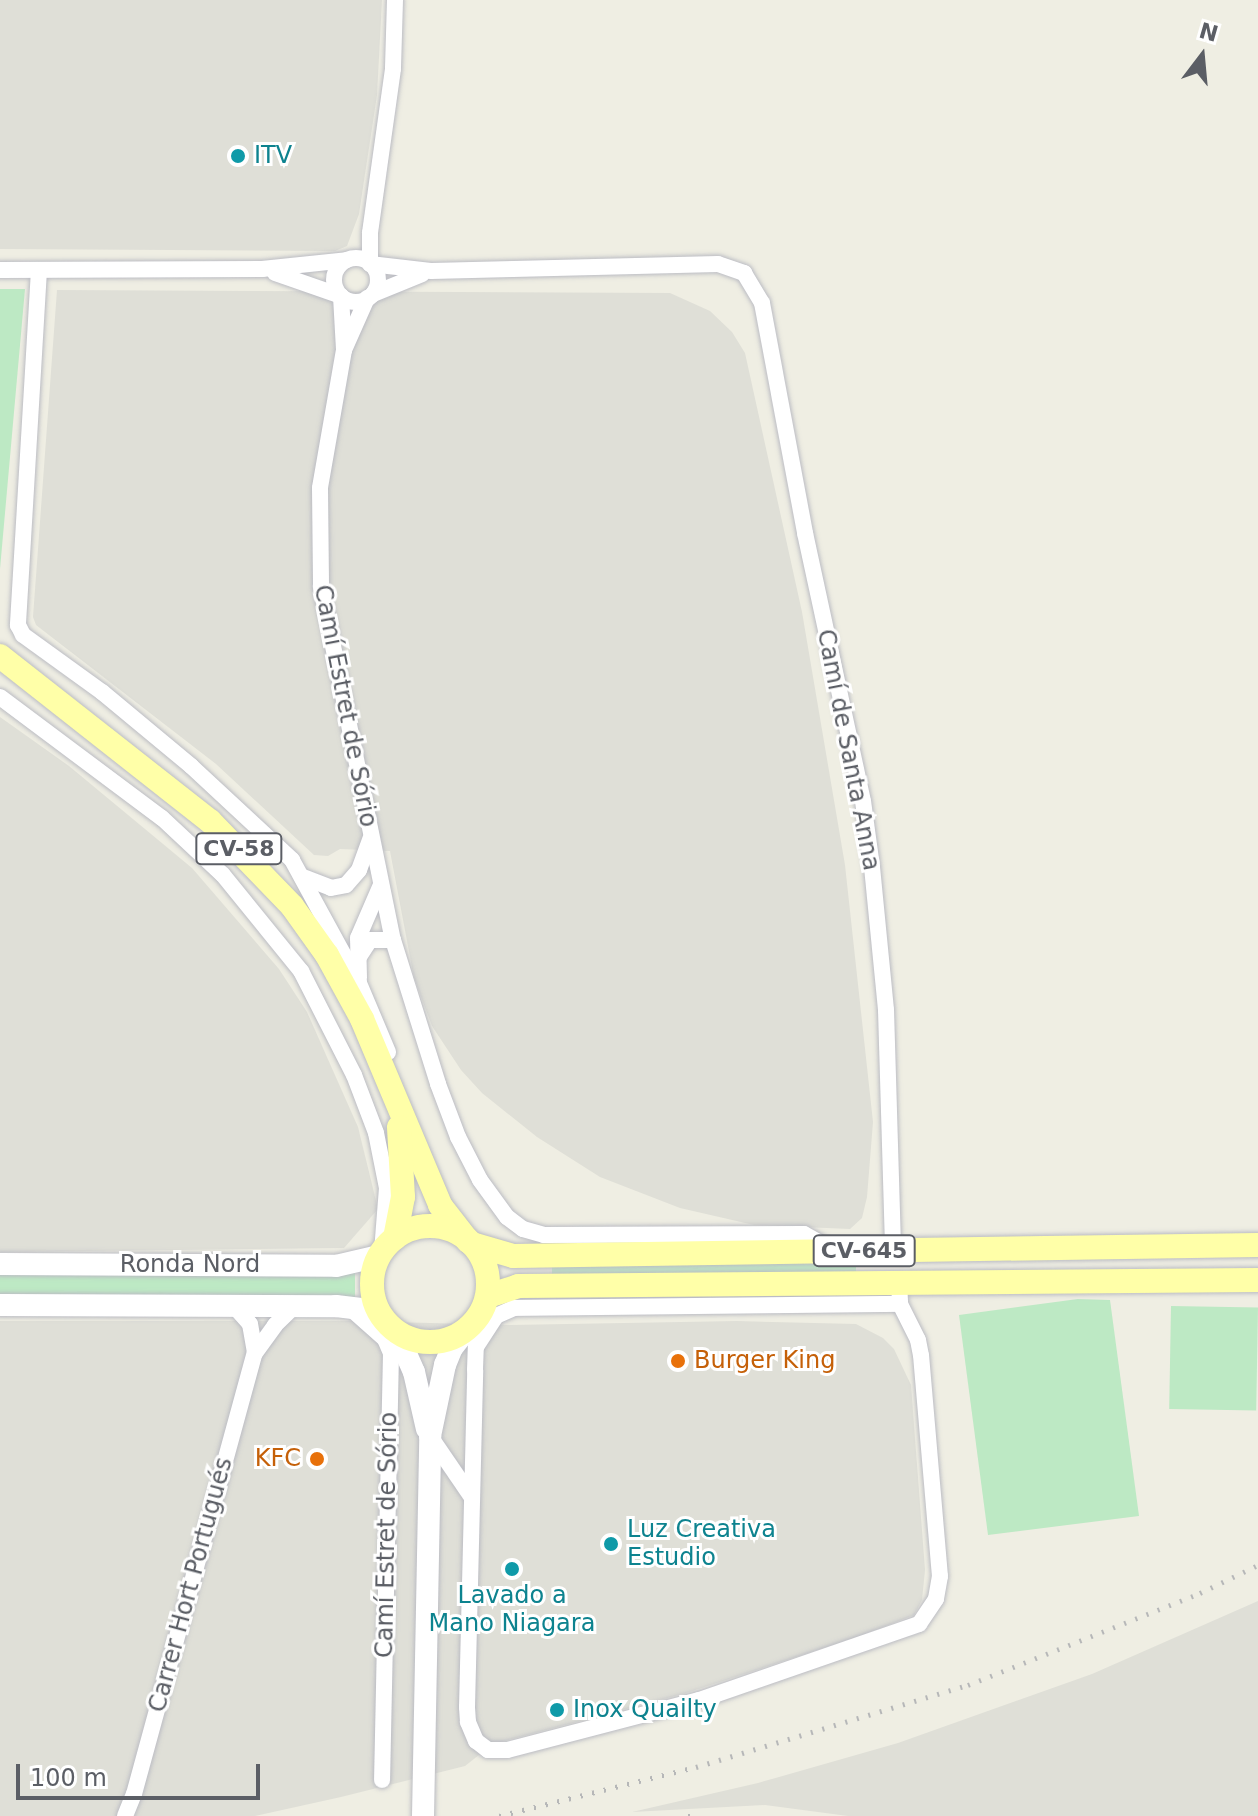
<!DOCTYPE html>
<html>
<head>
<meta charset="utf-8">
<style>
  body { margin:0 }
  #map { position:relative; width:1258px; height:1816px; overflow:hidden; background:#efeee3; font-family:"DejaVu Sans",sans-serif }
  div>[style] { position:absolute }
  .industrial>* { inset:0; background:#dfdfd7 }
  .green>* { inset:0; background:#bde9c4; transform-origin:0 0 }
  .roads { filter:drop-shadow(0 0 2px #bbbcc3) drop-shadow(0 0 2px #bbbcc3) }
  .street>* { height:16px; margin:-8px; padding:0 8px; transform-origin:8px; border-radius:8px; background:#fff }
  .street>.ring { margin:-8px; padding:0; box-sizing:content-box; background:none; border:16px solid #fff; border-radius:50% }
  .secondary>* { height:22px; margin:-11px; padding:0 11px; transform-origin:11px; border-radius:11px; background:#fff }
  .primary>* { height:24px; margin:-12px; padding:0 12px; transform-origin:12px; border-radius:12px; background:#ffffa8 }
  .primary>.ring { margin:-12px; padding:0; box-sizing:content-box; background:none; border:24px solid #ffffa8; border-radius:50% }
  .rail>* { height:5px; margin-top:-2.5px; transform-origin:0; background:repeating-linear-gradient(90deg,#b6b7b8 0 2px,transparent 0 12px) }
  .dots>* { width:22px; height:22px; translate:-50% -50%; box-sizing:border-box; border:4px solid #fff; border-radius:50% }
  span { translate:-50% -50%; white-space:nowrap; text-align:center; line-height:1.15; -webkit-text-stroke:6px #fff; paint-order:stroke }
  .shield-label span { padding:2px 6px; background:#fff; border:2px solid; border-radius:6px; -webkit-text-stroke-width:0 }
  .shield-label { font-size:22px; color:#5b5e65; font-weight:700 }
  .culture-label { font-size:24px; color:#0d838f }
  .left { translate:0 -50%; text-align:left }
  .street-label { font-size:24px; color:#5b5e65 }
  .food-label { font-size:24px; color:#c56008 }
  .right { translate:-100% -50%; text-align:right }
  .north { position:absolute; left:1162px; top:16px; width:80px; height:80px; -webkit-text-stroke:6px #fff; paint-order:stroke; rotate:16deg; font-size:22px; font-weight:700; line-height:32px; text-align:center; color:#5b5e65 }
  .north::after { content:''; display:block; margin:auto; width:28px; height:36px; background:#5b5e65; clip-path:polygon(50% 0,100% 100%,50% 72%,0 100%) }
  .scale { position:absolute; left:16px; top:1764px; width:244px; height:36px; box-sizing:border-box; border:4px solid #5b5e65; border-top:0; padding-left:10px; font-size:24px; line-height:28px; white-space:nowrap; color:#5b5e65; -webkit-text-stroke:6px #fff; paint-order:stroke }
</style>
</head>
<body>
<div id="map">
  <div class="industrial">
    <div style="clip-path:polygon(0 0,382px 0,377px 95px,359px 214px,347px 246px,335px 251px,0 249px)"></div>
    <div style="clip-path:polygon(57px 290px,670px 293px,710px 311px,732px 332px,745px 353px,802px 612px,845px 865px,873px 1122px,867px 1197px,862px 1218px,850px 1229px,754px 1225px,680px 1208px,600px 1177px,537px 1137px,482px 1093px,461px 1070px,432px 1026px,414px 978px,390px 851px,340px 849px,328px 856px,314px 855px,216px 764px,36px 625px,33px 617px)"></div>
    <div style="clip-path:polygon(0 717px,69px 766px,192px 868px,279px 969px,307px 1012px,358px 1127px,378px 1209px,344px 1248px,0 1252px)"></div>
    <div style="clip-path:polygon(0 1321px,351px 1321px,510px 1325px,737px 1321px,856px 1324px,883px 1338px,894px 1349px,911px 1385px,925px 1570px,922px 1600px,914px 1615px,857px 1637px,686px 1693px,493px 1744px,465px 1766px,341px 1797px,255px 1816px,0 1816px)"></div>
    <div style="clip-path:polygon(1258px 1601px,1258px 1816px,848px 1816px,765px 1805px,632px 1812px,758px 1783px,898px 1743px,1092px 1674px)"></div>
  </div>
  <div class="green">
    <div style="clip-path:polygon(0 289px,25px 289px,0 569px)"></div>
    <div style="left:856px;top:1261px;width:14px;height:304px;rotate:90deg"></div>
    <div style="left:0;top:1272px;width:355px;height:26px"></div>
    <div style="clip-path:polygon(1078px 1299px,1110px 1300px,1139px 1516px,988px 1535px,959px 1315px)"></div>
    <div style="left:1171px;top:1306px;width:87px;height:103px;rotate:1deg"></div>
  </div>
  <div class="roads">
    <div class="street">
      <div style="left:395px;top:0;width:69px;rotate:91.7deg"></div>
      <div style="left:393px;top:69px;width:166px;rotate:98deg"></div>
      <div style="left:370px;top:233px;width:31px;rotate:90deg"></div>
      <div style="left:370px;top:264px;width:61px;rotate:6.5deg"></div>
      <div style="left:431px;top:271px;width:287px;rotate:-1.4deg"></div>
      <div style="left:718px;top:264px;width:28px;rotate:19deg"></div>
      <div style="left:744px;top:273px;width:35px;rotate:59deg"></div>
      <div style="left:762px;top:303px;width:234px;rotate:79.4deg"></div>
      <div style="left:805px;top:533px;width:274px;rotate:77.8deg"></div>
      <div style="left:863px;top:801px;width:67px;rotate:82.2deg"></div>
      <div style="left:872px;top:867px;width:144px;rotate:84.4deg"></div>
      <div style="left:886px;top:1010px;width:241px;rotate:88.3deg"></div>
      <div class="ring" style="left:334px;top:258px;width:28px;height:28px"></div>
      <div style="left:0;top:270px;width:262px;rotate:-0.2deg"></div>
      <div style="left:262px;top:269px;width:85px;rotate:-6deg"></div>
      <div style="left:39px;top:270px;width:356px;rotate:93.4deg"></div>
      <div style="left:18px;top:625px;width:11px;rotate:63deg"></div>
      <div style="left:23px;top:635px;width:97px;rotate:35.8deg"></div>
      <div style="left:102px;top:692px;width:116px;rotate:39.7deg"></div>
      <div style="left:191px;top:766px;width:138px;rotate:42.9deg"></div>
      <div style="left:292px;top:860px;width:140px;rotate:61.4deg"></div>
      <div style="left:359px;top:983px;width:75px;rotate:67.2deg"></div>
      <div style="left:275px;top:273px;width:70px;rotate:19.2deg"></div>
      <div style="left:341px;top:296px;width:54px;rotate:86.8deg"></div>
      <div style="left:344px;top:350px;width:57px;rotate:-66.1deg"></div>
      <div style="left:373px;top:294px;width:53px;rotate:-22.2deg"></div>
      <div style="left:344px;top:350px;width:140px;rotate:99.9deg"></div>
      <div style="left:320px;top:488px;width:99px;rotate:89.4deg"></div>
      <div style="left:321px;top:587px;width:360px;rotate:78.5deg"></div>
      <div style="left:393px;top:940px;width:151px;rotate:72.6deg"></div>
      <div style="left:438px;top:1084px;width:57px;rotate:69.3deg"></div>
      <div style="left:458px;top:1137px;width:48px;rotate:62.9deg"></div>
      <div style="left:480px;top:1180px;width:46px;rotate:53.9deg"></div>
      <div style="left:507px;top:1217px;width:20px;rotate:37deg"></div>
      <div style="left:523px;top:1229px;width:22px;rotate:16deg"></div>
      <div style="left:544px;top:1235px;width:260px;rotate:-0.2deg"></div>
      <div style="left:804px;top:1234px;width:35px;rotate:29deg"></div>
      <div style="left:0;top:697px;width:202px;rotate:36.8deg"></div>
      <div style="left:162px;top:818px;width:83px;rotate:43.1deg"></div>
      <div style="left:223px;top:875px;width:124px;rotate:50.9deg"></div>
      <div style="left:301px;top:971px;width:117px;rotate:63deg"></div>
      <div style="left:354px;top:1075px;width:62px;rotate:69.2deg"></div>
      <div style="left:376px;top:1133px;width:56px;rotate:78.7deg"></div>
      <div style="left:387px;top:1188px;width:63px;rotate:94.5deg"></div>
      <div style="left:303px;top:877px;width:30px;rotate:21deg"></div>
      <div style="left:331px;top:888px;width:15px;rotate:-11deg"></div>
      <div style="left:346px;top:885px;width:20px;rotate:-49deg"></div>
      <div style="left:359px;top:870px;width:33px;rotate:-70deg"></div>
      <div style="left:359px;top:957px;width:20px;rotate:-57deg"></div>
      <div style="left:370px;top:940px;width:23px"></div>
      <div style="left:359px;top:978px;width:40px;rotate:-91.4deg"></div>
      <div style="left:358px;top:938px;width:56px;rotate:-66.7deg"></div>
      <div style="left:899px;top:1282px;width:22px;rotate:87deg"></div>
      <div style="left:900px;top:1304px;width:40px;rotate:63.4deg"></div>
      <div style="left:918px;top:1340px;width:15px;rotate:79deg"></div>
      <div style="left:921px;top:1355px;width:222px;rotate:85.1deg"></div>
      <div style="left:940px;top:1576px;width:23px;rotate:100deg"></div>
      <div style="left:936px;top:1599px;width:30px;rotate:124deg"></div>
      <div style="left:919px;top:1624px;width:233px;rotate:160.9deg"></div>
      <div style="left:699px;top:1700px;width:198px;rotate:165.4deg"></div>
      <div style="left:507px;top:1750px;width:19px;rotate:180deg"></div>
      <div style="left:488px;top:1750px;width:15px;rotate:-143deg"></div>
      <div style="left:476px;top:1741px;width:21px;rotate:-113deg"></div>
      <div style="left:468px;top:1722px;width:15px;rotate:-94deg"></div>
      <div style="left:467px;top:1707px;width:337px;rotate:-88.6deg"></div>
      <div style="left:475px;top:1370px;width:23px;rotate:-88deg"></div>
      <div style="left:476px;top:1347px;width:37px;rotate:-57deg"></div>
      <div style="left:496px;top:1316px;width:20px;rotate:-24deg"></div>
      <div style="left:514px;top:1308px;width:386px;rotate:-0.6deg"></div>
      <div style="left:233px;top:1305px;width:25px;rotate:48deg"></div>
      <div style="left:250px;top:1324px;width:29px;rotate:80deg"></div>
      <div style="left:255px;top:1353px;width:34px;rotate:-54deg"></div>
      <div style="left:275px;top:1325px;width:29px;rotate:-44deg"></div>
      <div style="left:350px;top:1308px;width:47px;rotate:41.5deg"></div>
      <div style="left:385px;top:1339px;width:15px;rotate:67deg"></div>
      <div style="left:391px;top:1353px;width:427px;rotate:91.2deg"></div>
      <div style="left:430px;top:1436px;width:73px;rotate:55.7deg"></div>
      <div style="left:125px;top:1816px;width:24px;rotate:-68deg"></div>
      <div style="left:134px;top:1794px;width:457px;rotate:-74.7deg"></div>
    </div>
    <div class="secondary">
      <div style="left:0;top:1264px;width:336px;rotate:0.3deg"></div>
      <div style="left:336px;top:1266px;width:44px;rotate:-13.1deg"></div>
      <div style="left:0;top:1305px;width:336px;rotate:0.2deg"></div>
      <div style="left:336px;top:1306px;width:42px;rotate:6.8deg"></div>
      <div style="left:396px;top:1331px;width:45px;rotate:66.3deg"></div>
      <div style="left:414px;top:1372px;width:58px;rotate:77.2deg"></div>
      <div style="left:423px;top:1816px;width:380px;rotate:-88.9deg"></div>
      <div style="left:430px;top:1436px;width:73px;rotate:-78.1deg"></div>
      <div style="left:445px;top:1365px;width:18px;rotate:-68deg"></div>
      <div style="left:452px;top:1348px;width:23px;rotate:-52deg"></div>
    </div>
    <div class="primary">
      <div style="left:0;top:656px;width:267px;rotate:38.2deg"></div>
      <div style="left:210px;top:821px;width:118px;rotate:46deg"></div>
      <div style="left:292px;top:906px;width:60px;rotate:54.5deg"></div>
      <div style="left:327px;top:955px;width:73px;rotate:61.3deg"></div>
      <div style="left:362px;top:1019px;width:202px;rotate:67.2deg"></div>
      <div style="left:440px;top:1205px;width:46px;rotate:52.1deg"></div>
      <div class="ring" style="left:372px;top:1226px;width:92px;height:92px"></div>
      <div style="left:395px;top:1238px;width:42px;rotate:-79deg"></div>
      <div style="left:403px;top:1197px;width:70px;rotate:-93.3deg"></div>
      <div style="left:472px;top:1244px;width:43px;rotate:16.3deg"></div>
      <div style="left:513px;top:1256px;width:745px;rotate:-0.85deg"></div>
      <div style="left:488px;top:1296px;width:32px;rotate:-18deg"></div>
      <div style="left:518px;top:1286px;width:740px;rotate:-0.46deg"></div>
    </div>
  </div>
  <div class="rail">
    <div style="left:499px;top:1816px;width:203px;rotate:-14deg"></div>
    <div style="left:696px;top:1767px;width:284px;rotate:-16.8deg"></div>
    <div style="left:968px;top:1685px;width:250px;rotate:-21.6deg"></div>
    <div style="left:1200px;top:1593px;width:64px;rotate:-25.8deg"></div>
    <div style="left:688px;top:1816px;width:7px"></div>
  </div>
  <div class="dots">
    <div style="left:238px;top:156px;background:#0f9aa8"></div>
    <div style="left:678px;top:1361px;background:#e8710a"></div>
    <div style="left:317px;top:1459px;background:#e8710a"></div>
    <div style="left:611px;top:1544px;background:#0f9aa8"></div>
    <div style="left:512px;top:1569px;background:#0f9aa8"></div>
    <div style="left:557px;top:1710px;background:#0f9aa8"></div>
  </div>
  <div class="shield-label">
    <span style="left:239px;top:849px">CV-58</span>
    <span style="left:864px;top:1251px">CV-645</span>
  </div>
  <div class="culture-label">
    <span class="left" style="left:254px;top:156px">ITV</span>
    <span class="left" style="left:627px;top:1544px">Luz Creativa<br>Estudio</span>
    <span style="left:512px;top:1610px">Lavado a<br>Mano Niagara</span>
    <span class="left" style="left:573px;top:1710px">Inox Quailty</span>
  </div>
  <div class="street-label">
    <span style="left:345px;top:706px;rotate:79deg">Camí Estret de Sório</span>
    <span style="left:848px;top:750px;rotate:79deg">Camí de Santa Anna</span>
    <span style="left:190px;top:1265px">Ronda Nord</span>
    <span style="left:387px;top:1535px;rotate:-89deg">Camí Estret de Sório</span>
    <span style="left:191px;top:1585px;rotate:-75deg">Carrer Hort Portugués</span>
  </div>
  <div class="food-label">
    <span class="left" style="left:694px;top:1361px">Burger King</span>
    <span class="right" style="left:301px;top:1459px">KFC</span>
  </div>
  <div class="north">N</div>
  <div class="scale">100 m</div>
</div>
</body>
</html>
